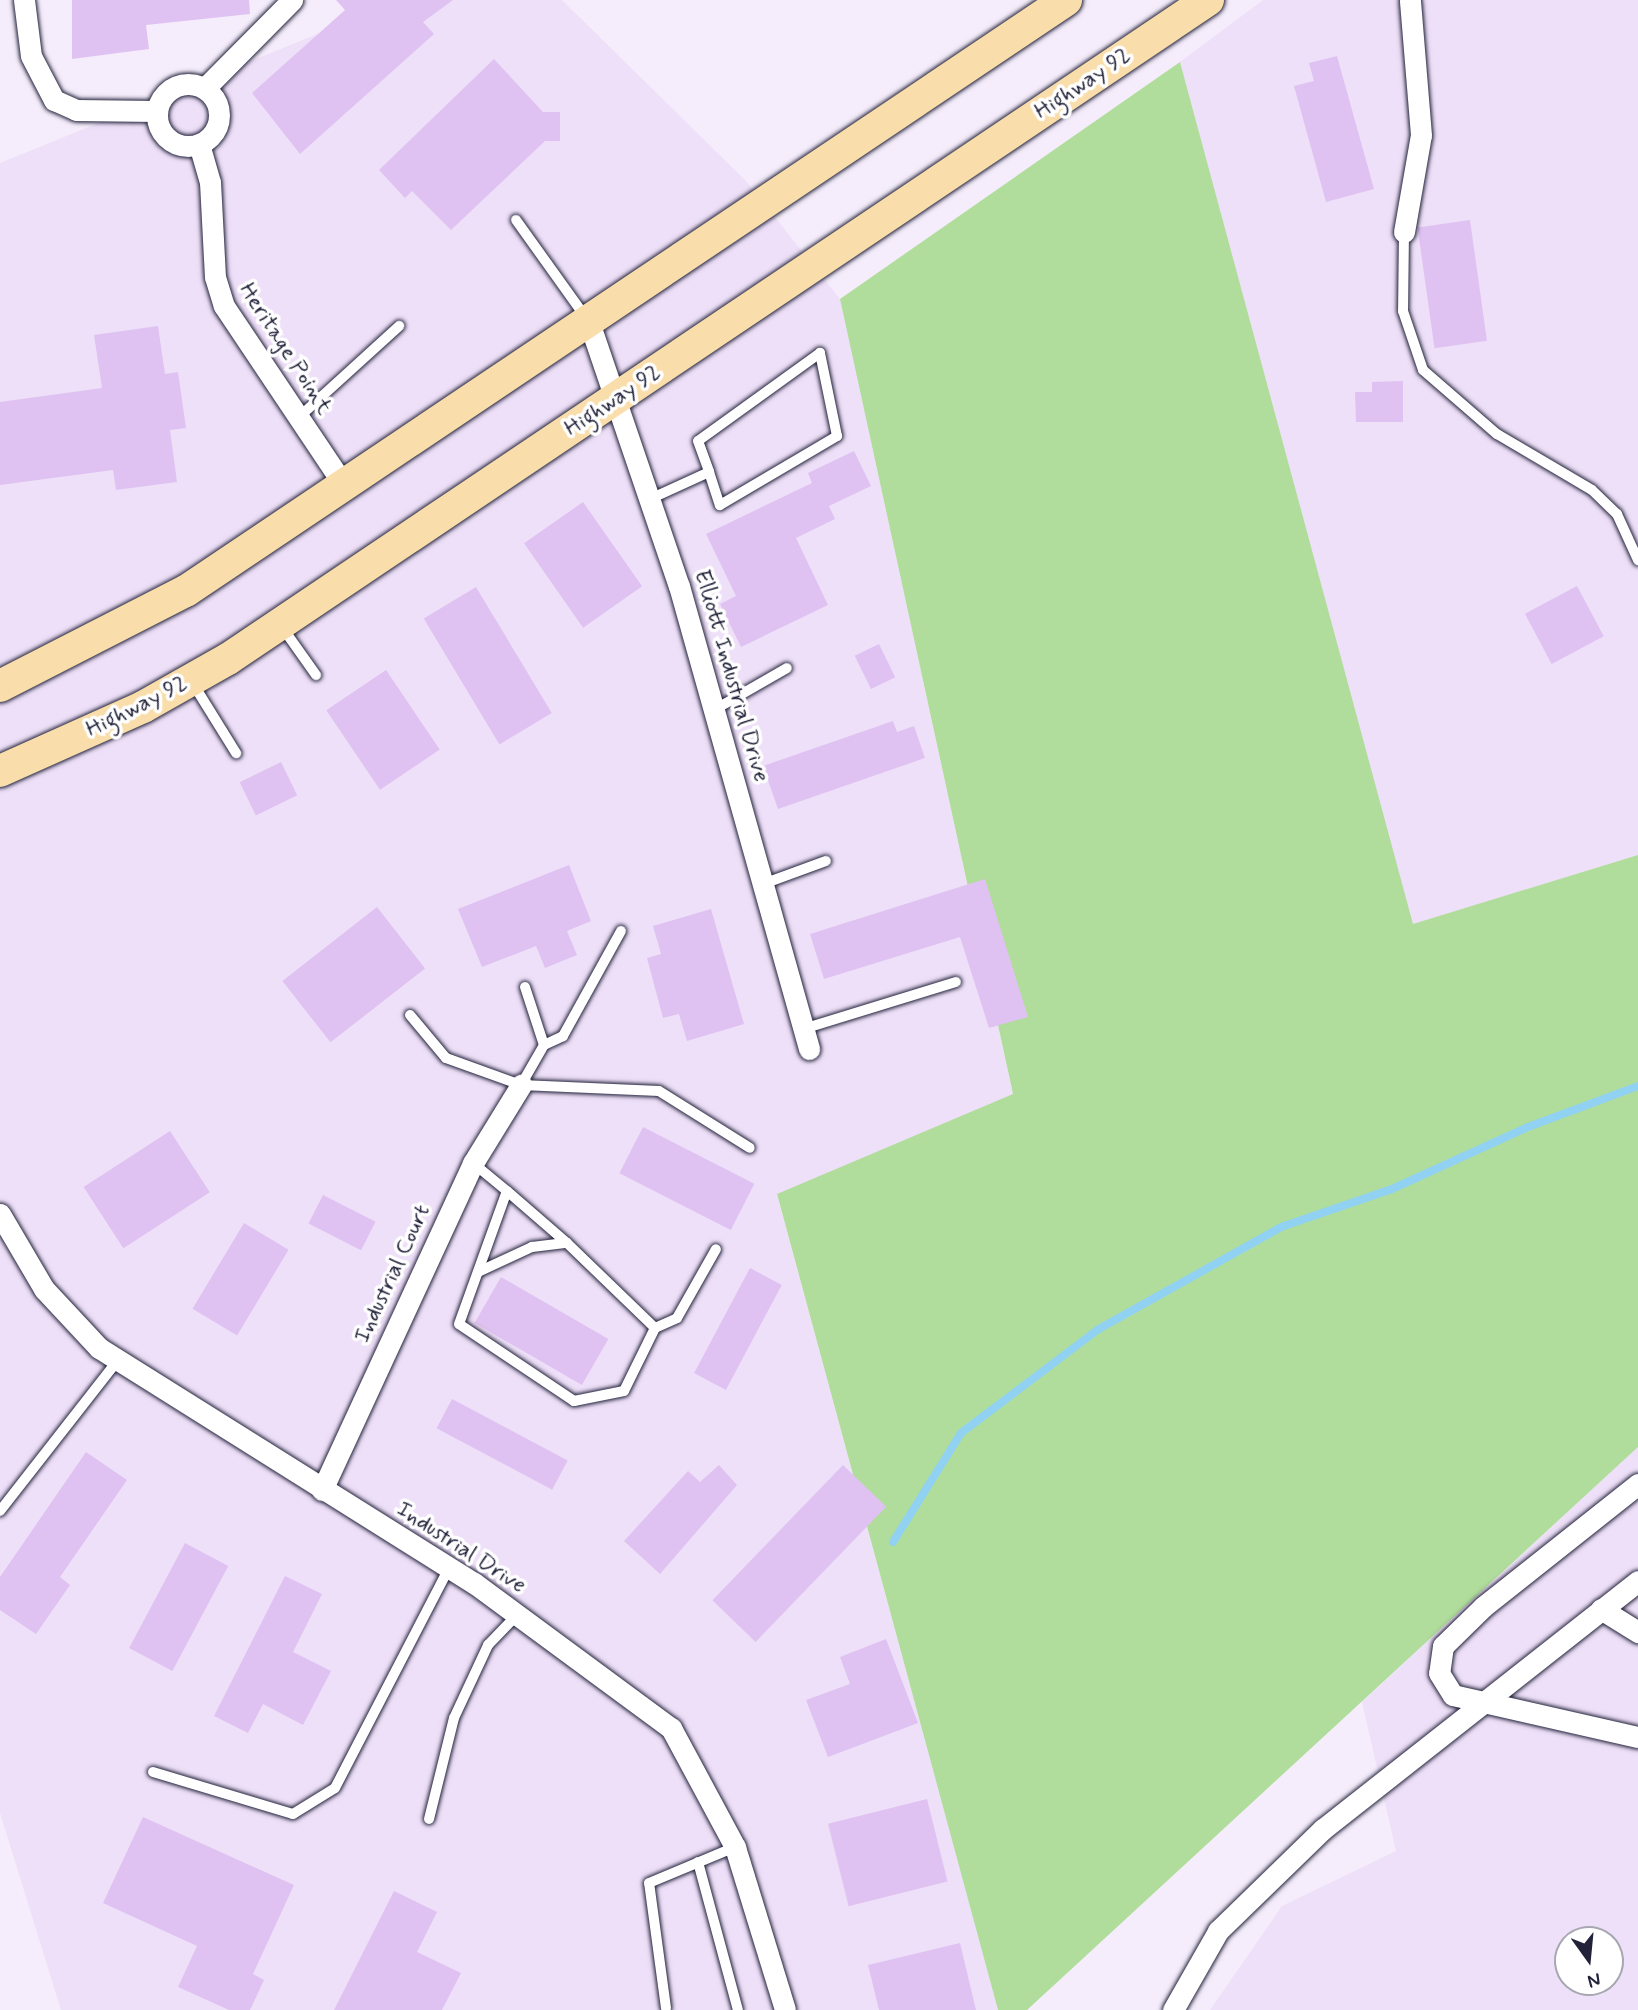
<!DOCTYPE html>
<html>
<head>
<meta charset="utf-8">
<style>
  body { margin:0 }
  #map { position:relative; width:1638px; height:2010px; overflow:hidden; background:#f5edfb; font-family:Mynerve,sans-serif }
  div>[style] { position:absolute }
  .built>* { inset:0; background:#eee0f8 }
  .green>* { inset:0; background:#b0dd9b }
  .stream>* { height:8px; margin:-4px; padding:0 4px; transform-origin:4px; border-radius:4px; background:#91d2f2 }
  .building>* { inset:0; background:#dfc2f1; transform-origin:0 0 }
  .roads { filter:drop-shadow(0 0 2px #22223b) drop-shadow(0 0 2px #22223b) }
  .lane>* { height:10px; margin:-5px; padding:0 5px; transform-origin:5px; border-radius:5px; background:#fff }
  .street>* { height:21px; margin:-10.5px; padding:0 10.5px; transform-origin:10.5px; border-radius:10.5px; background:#fff }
  .street>.ring { margin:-10.5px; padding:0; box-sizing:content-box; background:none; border:21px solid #fff; border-radius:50% }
  .primary>* { height:32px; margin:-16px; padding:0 16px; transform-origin:16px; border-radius:16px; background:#f9deab }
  span { translate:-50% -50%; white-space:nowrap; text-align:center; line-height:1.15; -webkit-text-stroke:7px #fff; paint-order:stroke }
  .street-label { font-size:23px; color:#22223b }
  .north { position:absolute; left:1554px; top:1926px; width:70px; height:70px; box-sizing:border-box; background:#fff; border:2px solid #a7a7b1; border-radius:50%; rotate:165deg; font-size:19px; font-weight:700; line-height:28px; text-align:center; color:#22223b }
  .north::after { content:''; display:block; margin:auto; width:24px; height:32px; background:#22223b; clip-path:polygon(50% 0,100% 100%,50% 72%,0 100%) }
</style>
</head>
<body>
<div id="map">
  <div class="built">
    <div style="clip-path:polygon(401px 0,562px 0,746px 181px,840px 299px,1013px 1095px,777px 1195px,998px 2010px,61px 2010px,0 1813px,0 163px)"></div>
    <div style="clip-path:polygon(1263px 0,1638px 0,1638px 855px,1413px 925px,1180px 62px)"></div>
    <div style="clip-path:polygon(evenodd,1638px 1447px,1638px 2010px,1210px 2010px,1282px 1906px,1396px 1851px,1362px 1702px,1638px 1447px,1568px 1940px,1610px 1940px,1610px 1982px,1568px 1982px,1568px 1940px)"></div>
  </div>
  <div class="green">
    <div style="clip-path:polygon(1180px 62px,1413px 924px,1638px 855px,1638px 1447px,1027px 2010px,998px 2010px,777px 1194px,1013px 1094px,840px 299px)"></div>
  </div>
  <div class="stream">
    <div style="left:893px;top:1542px;width:128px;rotate:-58deg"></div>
    <div style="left:961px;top:1433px;width:171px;rotate:-37.1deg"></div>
    <div style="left:1097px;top:1330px;width:211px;rotate:-29.2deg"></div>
    <div style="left:1281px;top:1227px;width:117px;rotate:-18.9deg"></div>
    <div style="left:1392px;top:1189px;width:149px;rotate:-24.5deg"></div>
    <div style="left:1528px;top:1127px;width:117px;rotate:-20.4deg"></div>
  </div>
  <div class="building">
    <div style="clip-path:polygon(72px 0,249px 0,250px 14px,146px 25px,149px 49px,72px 59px)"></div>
    <div style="clip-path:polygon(336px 0,453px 0,423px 22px,434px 34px,300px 154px,252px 93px,345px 10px)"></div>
    <div style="clip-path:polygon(1337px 56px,1374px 189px,1326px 202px,1294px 86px,1314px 81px,1309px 63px)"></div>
    <div style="clip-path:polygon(494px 59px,543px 112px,560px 112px,560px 141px,545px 141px,451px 230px,412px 191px,405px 198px,379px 170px)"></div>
    <div style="left:1470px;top:220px;width:122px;height:53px;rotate:82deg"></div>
    <div style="clip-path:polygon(158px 326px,165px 374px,178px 372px,186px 428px,170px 430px,177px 482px,116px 490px,113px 470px,0 485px,0 402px,102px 388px,94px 335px)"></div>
    <div style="clip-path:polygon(1403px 381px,1403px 422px,1356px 422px,1355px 392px,1372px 392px,1372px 382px)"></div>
    <div style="clip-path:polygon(854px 451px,871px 486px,829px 506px,835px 519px,796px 538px,828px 605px,741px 647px,720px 604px,736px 596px,706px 534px,812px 483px,808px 473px)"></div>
    <div style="left:583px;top:502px;width:103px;height:72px;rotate:55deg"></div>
    <div style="left:1577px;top:586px;width:57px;height:59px;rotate:62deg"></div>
    <div style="left:476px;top:587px;width:147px;height:61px;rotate:59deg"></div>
    <div style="left:879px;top:644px;width:37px;height:27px;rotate:64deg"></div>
    <div style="left:386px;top:670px;width:96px;height:72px;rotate:56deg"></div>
    <div style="clip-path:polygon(893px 721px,897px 732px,914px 726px,925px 758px,778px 809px,763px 766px)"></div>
    <div style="left:281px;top:762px;width:37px;height:46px;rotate:64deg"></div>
    <div style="clip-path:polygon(569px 865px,591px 921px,567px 931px,577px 955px,545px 968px,536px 946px,482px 967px,458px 909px)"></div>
    <div style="clip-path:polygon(985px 879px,1028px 1017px,989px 1028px,960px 937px,824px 979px,810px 934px)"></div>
    <div style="left:377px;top:907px;width:78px;height:120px;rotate:52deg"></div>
    <div style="clip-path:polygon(711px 909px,744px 1024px,687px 1041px,679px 1014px,663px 1018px,647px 958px,661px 954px,653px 926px)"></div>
    <div style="left:643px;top:1127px;width:125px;height:52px;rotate:27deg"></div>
    <div style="left:170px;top:1131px;width:73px;height:103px;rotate:57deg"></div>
    <div style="left:323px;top:1195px;width:59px;height:32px;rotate:27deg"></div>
    <div style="left:244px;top:1223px;width:52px;height:100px;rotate:31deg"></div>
    <div style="left:750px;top:1268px;width:36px;height:119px;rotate:28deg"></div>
    <div style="left:501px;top:1277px;width:124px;height:53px;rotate:30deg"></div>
    <div style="left:452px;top:1399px;width:131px;height:33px;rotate:28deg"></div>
    <div style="clip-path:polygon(86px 1452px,127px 1480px,60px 1577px,70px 1585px,36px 1634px,0 1610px,0 1577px)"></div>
    <div style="clip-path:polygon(719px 1465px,737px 1485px,660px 1574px,624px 1541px,688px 1471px,700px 1482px)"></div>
    <div style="left:843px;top:1465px;width:60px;height:188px;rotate:44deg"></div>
    <div style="left:185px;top:1543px;width:49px;height:119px;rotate:28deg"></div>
    <div style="clip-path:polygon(285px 1576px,322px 1594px,293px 1652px,331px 1671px,303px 1725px,263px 1704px,248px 1733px,214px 1716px)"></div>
    <div style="clip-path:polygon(886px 1639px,918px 1723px,828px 1757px,806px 1700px,850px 1684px,840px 1657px)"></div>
    <div style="left:927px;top:1799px;width:85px;height:102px;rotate:76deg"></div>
    <div style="clip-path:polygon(143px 1817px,294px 1885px,253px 1974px,264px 1980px,250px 2010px,229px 2010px,178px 1987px,197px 1946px,103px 1903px)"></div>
    <div style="clip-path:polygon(394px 1891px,437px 1912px,417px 1952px,461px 1973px,442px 2010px,334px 2010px)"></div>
    <div style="clip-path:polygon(960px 1943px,976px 2010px,879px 2010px,868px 1965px)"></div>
  </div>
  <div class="roads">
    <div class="lane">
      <div style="left:516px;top:220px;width:122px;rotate:54.4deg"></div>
      <div style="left:1404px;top:232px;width:79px;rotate:90.7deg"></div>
      <div style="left:1403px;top:311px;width:62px;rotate:71.3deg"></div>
      <div style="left:1423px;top:370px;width:98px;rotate:40.9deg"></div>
      <div style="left:1497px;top:434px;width:110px;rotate:30.5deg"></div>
      <div style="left:1592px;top:490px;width:35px;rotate:44deg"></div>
      <div style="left:1617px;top:514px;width:51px;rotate:65.5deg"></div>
      <div style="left:298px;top:418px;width:137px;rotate:-42.3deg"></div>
      <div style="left:650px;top:499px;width:65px;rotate:-24.6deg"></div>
      <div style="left:709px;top:472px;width:35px;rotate:72deg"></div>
      <div style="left:720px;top:505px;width:136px;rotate:-30.5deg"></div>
      <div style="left:837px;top:436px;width:85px;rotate:-101.6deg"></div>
      <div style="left:820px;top:353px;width:150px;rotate:144.2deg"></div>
      <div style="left:698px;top:441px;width:33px;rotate:70deg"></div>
      <div style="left:282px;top:627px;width:59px;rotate:54.7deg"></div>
      <div style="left:192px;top:682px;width:84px;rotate:58.2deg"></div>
      <div style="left:714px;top:710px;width:84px;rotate:-29.9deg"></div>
      <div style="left:763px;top:884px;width:67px;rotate:-20.1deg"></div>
      <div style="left:525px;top:987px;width:61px;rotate:71.9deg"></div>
      <div style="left:410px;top:1015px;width:56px;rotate:50.1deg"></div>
      <div style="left:446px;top:1058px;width:80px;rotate:19.8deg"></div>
      <div style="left:521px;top:1085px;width:138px;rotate:2.5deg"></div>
      <div style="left:659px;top:1091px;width:107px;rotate:32.1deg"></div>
      <div style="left:803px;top:1029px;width:160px;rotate:-17.1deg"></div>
      <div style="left:521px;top:1085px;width:46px;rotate:-60.1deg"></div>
      <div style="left:544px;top:1045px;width:21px;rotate:-25deg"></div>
      <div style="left:563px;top:1036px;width:120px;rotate:-61.1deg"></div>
      <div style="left:473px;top:1163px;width:44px;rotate:39.5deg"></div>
      <div style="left:507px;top:1191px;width:79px;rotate:40.9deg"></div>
      <div style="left:567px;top:1243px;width:122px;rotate:44deg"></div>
      <div style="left:655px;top:1328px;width:70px;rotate:116.2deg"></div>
      <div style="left:624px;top:1391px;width:51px;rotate:168.7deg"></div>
      <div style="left:574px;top:1401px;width:138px;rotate:-146.2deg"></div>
      <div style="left:459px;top:1324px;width:141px;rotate:-70.2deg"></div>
      <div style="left:478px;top:1272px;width:60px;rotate:-24.8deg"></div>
      <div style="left:532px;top:1247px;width:35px;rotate:-7deg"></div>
      <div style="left:655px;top:1328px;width:24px;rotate:-24deg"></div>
      <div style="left:677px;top:1318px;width:79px;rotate:-60.5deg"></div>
      <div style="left:0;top:1511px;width:190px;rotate:-52deg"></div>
      <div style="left:153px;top:1772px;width:146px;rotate:16.7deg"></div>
      <div style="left:293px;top:1814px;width:49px;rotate:-31.8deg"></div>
      <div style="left:335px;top:1788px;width:248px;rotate:-62.6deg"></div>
      <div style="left:429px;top:1819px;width:104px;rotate:-76.1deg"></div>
      <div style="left:454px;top:1718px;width:81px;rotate:-65deg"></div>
      <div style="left:488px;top:1645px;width:42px;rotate:-46deg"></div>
      <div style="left:698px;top:1862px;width:153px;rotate:74.9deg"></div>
      <div style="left:666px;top:2008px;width:126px;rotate:-97.7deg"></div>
      <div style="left:649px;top:1883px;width:93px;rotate:-22.7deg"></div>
    </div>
    <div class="street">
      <div style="left:24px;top:0;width:56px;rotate:82.9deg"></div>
      <div style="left:31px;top:56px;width:50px;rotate:62.4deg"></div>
      <div style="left:54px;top:100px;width:24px;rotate:24deg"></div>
      <div style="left:76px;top:110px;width:80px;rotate:0.7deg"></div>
      <div class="ring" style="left:157px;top:84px;width:41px;height:41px"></div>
      <div style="left:205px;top:88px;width:124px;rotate:-45.3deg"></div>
      <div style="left:199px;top:144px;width:40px;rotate:74deg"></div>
      <div style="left:210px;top:182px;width:95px;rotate:87deg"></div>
      <div style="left:215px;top:277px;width:30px;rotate:73deg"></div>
      <div style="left:224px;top:306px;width:219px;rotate:56.2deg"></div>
      <div style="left:1404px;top:232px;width:98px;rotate:-80.1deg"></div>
      <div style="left:1421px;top:135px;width:135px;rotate:-94.7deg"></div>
      <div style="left:589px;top:322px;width:279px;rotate:71.2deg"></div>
      <div style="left:679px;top:586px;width:481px;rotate:74.3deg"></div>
      <div style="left:0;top:1214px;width:87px;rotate:59.6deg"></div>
      <div style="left:44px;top:1289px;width:81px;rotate:47deg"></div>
      <div style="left:99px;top:1348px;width:443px;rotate:32.1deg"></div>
      <div style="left:474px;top:1583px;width:245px;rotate:36.4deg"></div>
      <div style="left:671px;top:1728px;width:135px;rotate:61.7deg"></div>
      <div style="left:735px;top:1847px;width:170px;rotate:72.9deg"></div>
      <div style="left:1638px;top:1484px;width:198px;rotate:141.6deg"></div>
      <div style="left:1483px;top:1607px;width:56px;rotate:135.7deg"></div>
      <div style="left:1443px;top:1646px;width:27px;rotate:98deg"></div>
      <div style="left:1439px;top:1673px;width:26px;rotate:58deg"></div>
      <div style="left:1453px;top:1695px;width:190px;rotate:12.8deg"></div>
      <div style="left:322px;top:1490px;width:360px;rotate:-65.2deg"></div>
      <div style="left:473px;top:1163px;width:92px;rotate:-58.4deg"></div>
      <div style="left:1601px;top:1609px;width:44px;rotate:31.9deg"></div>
      <div style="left:1173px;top:2010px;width:91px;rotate:-60.3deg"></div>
      <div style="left:1218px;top:1931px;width:146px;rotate:-44.2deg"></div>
      <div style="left:1323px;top:1829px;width:401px;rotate:-38.2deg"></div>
    </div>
    <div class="primary">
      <div style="left:0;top:686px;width:209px;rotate:-27.1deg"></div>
      <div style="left:186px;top:591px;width:1060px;rotate:-33.88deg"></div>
      <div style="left:0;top:771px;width:157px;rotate:-24.1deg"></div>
      <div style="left:143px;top:707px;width:98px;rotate:-29.5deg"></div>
      <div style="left:228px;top:659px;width:1181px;rotate:-33.92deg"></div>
    </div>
  </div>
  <div class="street-label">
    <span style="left:1083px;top:84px;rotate:-34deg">Highway 92</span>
    <span style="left:285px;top:349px;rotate:57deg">Heritage Point</span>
    <span style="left:613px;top:401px;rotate:-34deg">Highway 92</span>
    <span style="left:731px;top:676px;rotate:74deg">Elliott Industrial Drive</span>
    <span style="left:137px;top:707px;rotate:-27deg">Highway 92</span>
    <span style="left:393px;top:1274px;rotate:-65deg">Industrial Court</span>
    <span style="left:461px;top:1548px;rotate:33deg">Industrial Drive</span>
  </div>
  <div class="north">N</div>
</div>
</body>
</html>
